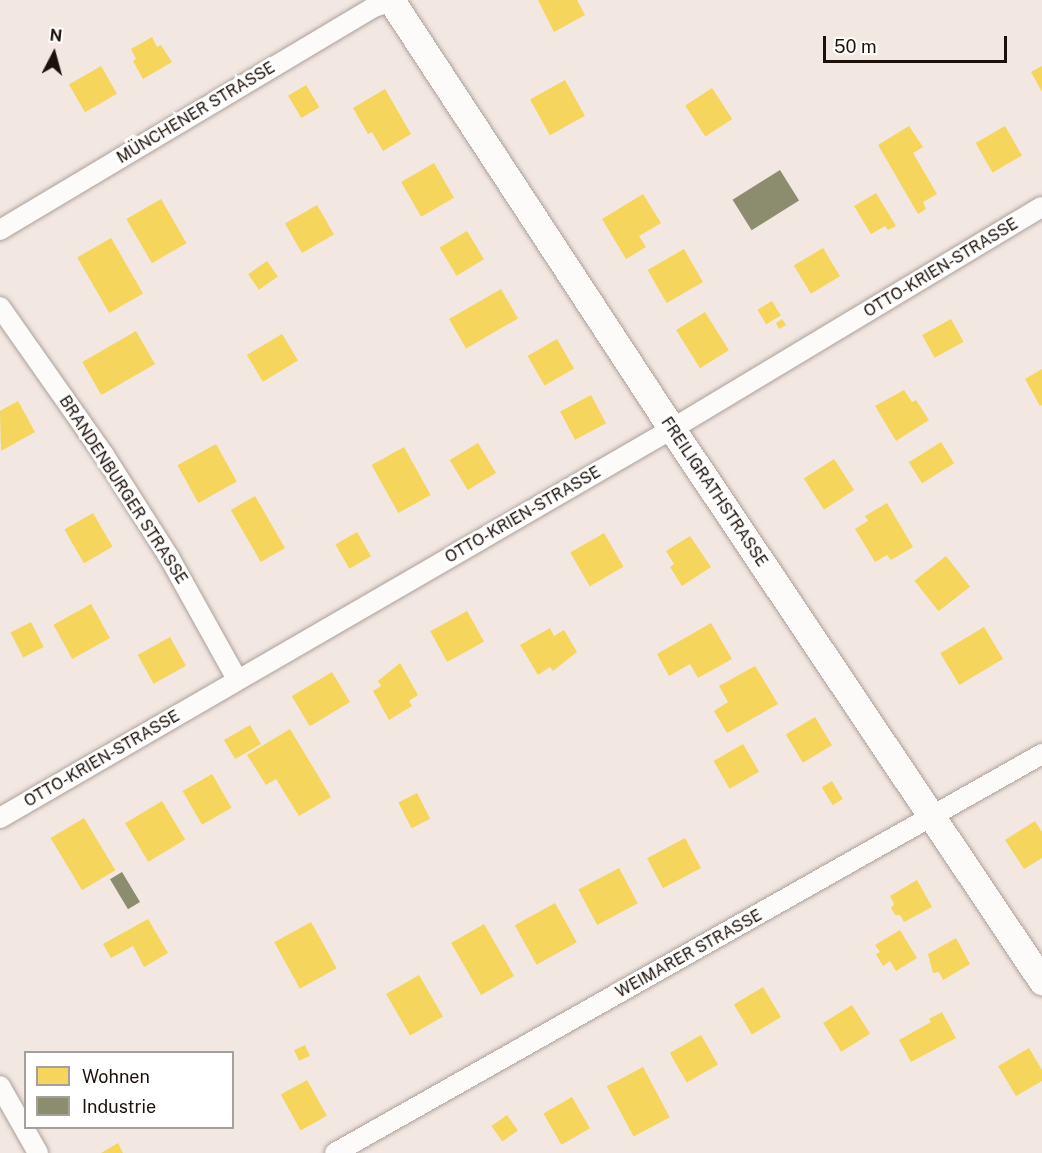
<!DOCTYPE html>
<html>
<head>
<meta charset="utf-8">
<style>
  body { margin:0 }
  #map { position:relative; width:1042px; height:1153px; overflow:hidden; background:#f3e7e1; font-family:"Public Sans",sans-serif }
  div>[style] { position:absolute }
  .homes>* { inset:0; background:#f6d55c; transform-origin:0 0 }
  .industry>* { inset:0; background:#8c8c6e; transform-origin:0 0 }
  .roads { filter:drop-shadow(0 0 2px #aba09a) drop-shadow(0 0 2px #aba09a) }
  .street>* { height:20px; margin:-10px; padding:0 10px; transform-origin:10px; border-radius:10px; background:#fdfbfa }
  .secondary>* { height:27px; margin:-13.5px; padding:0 13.5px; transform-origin:13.5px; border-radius:13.5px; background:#fdfbfa }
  span { translate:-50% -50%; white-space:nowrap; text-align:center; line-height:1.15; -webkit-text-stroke:6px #fff; paint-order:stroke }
  .street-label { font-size:16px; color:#1d110a }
  .legend { position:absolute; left:24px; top:1051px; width:210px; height:78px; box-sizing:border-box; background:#fff; border:2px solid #a5a09d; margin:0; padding:8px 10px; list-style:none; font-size:18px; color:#1d110a }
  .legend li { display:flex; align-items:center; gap:12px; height:30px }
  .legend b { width:30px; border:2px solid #a5a09d }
  .north { position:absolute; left:24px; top:24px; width:60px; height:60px; -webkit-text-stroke:4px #fff; paint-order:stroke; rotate:6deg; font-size:16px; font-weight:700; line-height:24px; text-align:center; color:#1d110a }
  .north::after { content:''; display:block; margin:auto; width:21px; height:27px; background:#1d110a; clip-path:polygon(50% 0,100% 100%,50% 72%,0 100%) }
  .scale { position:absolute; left:823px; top:36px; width:184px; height:27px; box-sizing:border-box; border:3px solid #1d110a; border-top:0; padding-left:8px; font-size:18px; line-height:21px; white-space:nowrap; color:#1d110a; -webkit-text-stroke:4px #fff; paint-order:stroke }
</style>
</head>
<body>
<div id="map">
  <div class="homes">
    <div style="clip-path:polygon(538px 0,577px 0,585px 15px,554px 32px)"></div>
    <div style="clip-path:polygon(152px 37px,157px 47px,161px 45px,172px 62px,143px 79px,133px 61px,136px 59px,131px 49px)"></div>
    <div style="left:101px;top:66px;width:32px;height:37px;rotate:60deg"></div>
    <div style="clip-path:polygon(1042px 66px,1042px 92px,1031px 72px)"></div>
    <div style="left:565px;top:80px;width:41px;height:40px;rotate:61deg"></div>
    <div style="left:306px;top:85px;width:26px;height:21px;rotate:59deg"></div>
    <div style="left:712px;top:88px;width:37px;height:32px;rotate:57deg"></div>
    <div style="clip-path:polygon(385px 89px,411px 134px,383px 151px,372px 132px,368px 134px,353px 108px)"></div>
    <div style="clip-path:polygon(909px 126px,923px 147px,913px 153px,937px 194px,923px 202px,926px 209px,918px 214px,878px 145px)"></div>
    <div style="left:1005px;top:126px;width:34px;height:34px;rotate:60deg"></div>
    <div style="left:434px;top:163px;width:40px;height:38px;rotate:60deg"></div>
    <div style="clip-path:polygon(876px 193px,896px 226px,888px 230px,885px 226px,871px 234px,854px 206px)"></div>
    <div style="clip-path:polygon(643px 194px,661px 223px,639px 236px,646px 247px,626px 259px,602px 219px)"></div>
    <div style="left:161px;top:199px;width:51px;height:40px;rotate:60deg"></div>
    <div style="left:317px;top:205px;width:34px;height:37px;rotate:60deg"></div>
    <div style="left:467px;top:231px;width:33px;height:32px;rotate:59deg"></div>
    <div style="left:111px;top:238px;width:64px;height:39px;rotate:60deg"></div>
    <div style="left:823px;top:248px;width:33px;height:34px;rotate:59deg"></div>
    <div style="left:684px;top:249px;width:38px;height:42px;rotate:60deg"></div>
    <div style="left:267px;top:261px;width:19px;height:23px;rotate:55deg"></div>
    <div style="left:501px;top:289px;width:34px;height:60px;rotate:60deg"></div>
    <div style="left:772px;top:301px;width:17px;height:17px;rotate:59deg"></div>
    <div style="left:705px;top:312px;width:45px;height:34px;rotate:58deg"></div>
    <div style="clip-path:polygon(782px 319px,786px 325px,779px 329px,776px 323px)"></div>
    <div style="left:951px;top:319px;width:26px;height:33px;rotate:61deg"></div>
    <div style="left:136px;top:331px;width:38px;height:62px;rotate:60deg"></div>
    <div style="left:282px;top:334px;width:31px;height:41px;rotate:59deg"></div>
    <div style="left:557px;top:339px;width:34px;height:34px;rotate:60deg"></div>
    <div style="clip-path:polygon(1042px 369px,1042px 405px,1040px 406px,1025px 379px)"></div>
    <div style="clip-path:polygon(904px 390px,912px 402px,916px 400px,929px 420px,896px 441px,875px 406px)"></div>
    <div style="left:591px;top:395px;width:32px;height:35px;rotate:62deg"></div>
    <div style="clip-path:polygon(18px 401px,35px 432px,1px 451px,0 411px)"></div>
    <div style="left:941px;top:442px;width:25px;height:38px;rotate:58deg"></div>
    <div style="left:478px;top:443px;width:35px;height:33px;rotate:59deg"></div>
    <div style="left:216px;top:444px;width:43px;height:44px;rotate:61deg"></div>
    <div style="left:404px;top:447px;width:55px;height:37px;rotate:61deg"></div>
    <div style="left:834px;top:459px;width:37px;height:36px;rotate:57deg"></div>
    <div style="left:255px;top:496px;width:60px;height:28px;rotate:60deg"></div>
    <div style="clip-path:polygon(887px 503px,913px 547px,891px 560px,887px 555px,875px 562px,855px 529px,868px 521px,865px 516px)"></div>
    <div style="left:93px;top:513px;width:39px;height:33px;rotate:60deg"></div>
    <div style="left:357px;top:532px;width:28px;height:25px;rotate:60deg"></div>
    <div style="left:604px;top:533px;width:39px;height:39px;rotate:60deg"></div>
    <div style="clip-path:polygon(690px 536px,711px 567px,682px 586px,670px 567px,674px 564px,666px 551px)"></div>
    <div style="left:946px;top:556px;width:39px;height:40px;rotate:52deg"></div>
    <div style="left:91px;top:604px;width:39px;height:43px;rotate:61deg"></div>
    <div style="left:467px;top:611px;width:35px;height:42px;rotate:61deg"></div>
    <div style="left:31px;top:622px;width:28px;height:23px;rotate:63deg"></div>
    <div style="clip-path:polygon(711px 623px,732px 659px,698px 678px,690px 664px,669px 676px,657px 654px)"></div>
    <div style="left:984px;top:627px;width:37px;height:51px;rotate:59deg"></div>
    <div style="clip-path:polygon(550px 628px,554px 636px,564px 630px,577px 652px,553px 671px,550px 667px,538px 675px,520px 645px)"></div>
    <div style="left:170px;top:637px;width:33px;height:37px;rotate:61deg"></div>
    <div style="clip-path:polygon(400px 663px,418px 695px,409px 701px,412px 706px,389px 720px,373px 691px,381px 686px,378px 681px)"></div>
    <div style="clip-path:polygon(755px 666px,778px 704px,727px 733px,714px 711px,728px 702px,719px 686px)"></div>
    <div style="left:332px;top:672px;width:35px;height:47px;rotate:59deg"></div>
    <div style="left:815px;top:717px;width:33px;height:34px;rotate:59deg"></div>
    <div style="left:250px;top:725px;width:22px;height:30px;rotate:60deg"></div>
    <div style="clip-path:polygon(290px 729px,331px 797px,299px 816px,276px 779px,266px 785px,247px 755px)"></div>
    <div style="left:743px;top:744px;width:32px;height:34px;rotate:60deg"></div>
    <div style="left:212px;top:774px;width:39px;height:34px;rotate:60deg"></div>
    <div style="left:832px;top:781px;width:21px;height:12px;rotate:59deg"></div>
    <div style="left:417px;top:793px;width:29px;height:21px;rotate:63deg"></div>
    <div style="left:162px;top:801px;width:45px;height:43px;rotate:59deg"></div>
    <div style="left:84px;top:818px;width:61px;height:39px;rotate:59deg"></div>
    <div style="clip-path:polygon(1035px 821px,1042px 832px,1042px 858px,1024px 869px,1005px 840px)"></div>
    <div style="left:685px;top:838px;width:34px;height:43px;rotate:62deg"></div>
    <div style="left:619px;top:868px;width:40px;height:46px;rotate:62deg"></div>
    <div style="clip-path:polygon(917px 880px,932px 907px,904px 922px,900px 915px,895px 915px,891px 908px,894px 904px,890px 896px)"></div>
    <div style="left:555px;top:903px;width:45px;height:46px;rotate:61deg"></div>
    <div style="clip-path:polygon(148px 919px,168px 953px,144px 967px,133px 946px,111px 958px,103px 944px)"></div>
    <div style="left:311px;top:922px;width:53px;height:42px;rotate:61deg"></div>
    <div style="left:484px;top:924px;width:60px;height:38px;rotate:60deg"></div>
    <div style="clip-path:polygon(900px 930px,917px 958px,896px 971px,890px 961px,883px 966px,876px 954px,880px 952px,875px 945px)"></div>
    <div style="clip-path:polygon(956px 938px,970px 964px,943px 980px,939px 972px,933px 973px,928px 954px)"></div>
    <div style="left:419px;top:975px;width:48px;height:38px;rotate:60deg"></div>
    <div style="left:763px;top:987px;width:35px;height:34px;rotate:59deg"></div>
    <div style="left:852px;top:1005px;width:34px;height:34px;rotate:58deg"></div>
    <div style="clip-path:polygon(942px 1012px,956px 1038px,911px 1062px,899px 1040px,931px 1022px,929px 1019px)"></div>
    <div style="left:701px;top:1035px;width:34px;height:36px;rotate:60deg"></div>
    <div style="left:305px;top:1045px;width:12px;height:12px;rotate:66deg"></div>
    <div style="clip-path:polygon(1029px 1048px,1042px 1070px,1042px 1081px,1016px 1096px,998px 1066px)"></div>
    <div style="left:643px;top:1067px;width:57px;height:41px;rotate:62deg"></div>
    <div style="left:307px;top:1080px;width:41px;height:30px;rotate:61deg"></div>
    <div style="left:572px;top:1097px;width:36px;height:33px;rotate:60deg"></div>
    <div style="left:507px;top:1115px;width:19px;height:19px;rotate:55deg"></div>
    <div style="clip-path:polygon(118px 1143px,123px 1153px,101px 1153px)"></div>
  </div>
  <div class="industry">
    <div style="left:780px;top:170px;width:36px;height:56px;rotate:58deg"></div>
    <div style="left:122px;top:872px;width:35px;height:14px;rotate:59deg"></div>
  </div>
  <div class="roads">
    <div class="street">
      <div style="left:0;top:230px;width:435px;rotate:-30.8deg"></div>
      <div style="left:374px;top:7px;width:22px;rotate:-18deg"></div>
      <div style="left:0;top:307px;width:181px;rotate:54.9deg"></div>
      <div style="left:104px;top:455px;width:121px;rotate:57.5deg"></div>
      <div style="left:169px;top:557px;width:140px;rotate:60.9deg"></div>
      <div style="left:0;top:818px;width:776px;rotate:-30.07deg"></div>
      <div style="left:672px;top:429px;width:431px;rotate:-31deg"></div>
      <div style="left:0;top:1086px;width:77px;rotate:60.4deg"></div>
      <div style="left:335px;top:1153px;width:812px;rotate:-29.44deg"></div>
    </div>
    <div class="secondary">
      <div style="left:391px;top:0;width:513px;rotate:56.77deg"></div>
      <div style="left:672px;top:429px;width:665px;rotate:56.17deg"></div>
    </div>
  </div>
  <div class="street-label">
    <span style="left:196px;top:113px;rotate:-31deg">MÜNCHENER STRASSE</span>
    <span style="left:941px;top:268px;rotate:-31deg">OTTO-KRIEN-STRASSE</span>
    <span style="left:123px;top:490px;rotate:57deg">BRANDENBURGER STRASSE</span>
    <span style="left:714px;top:492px;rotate:56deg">FREILIGRATHSTRASSE</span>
    <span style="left:523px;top:515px;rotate:-30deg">OTTO-KRIEN-STRASSE</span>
    <span style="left:102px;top:759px;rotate:-30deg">OTTO-KRIEN-STRASSE</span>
    <span style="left:689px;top:954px;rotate:-29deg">WEIMARER STRASSE</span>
  </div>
  <ul class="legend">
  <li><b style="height:16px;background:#f6d55c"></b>Wohnen</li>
  <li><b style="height:16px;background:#8c8c6e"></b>Industrie</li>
  </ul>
  <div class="north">N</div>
  <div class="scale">50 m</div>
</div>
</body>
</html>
